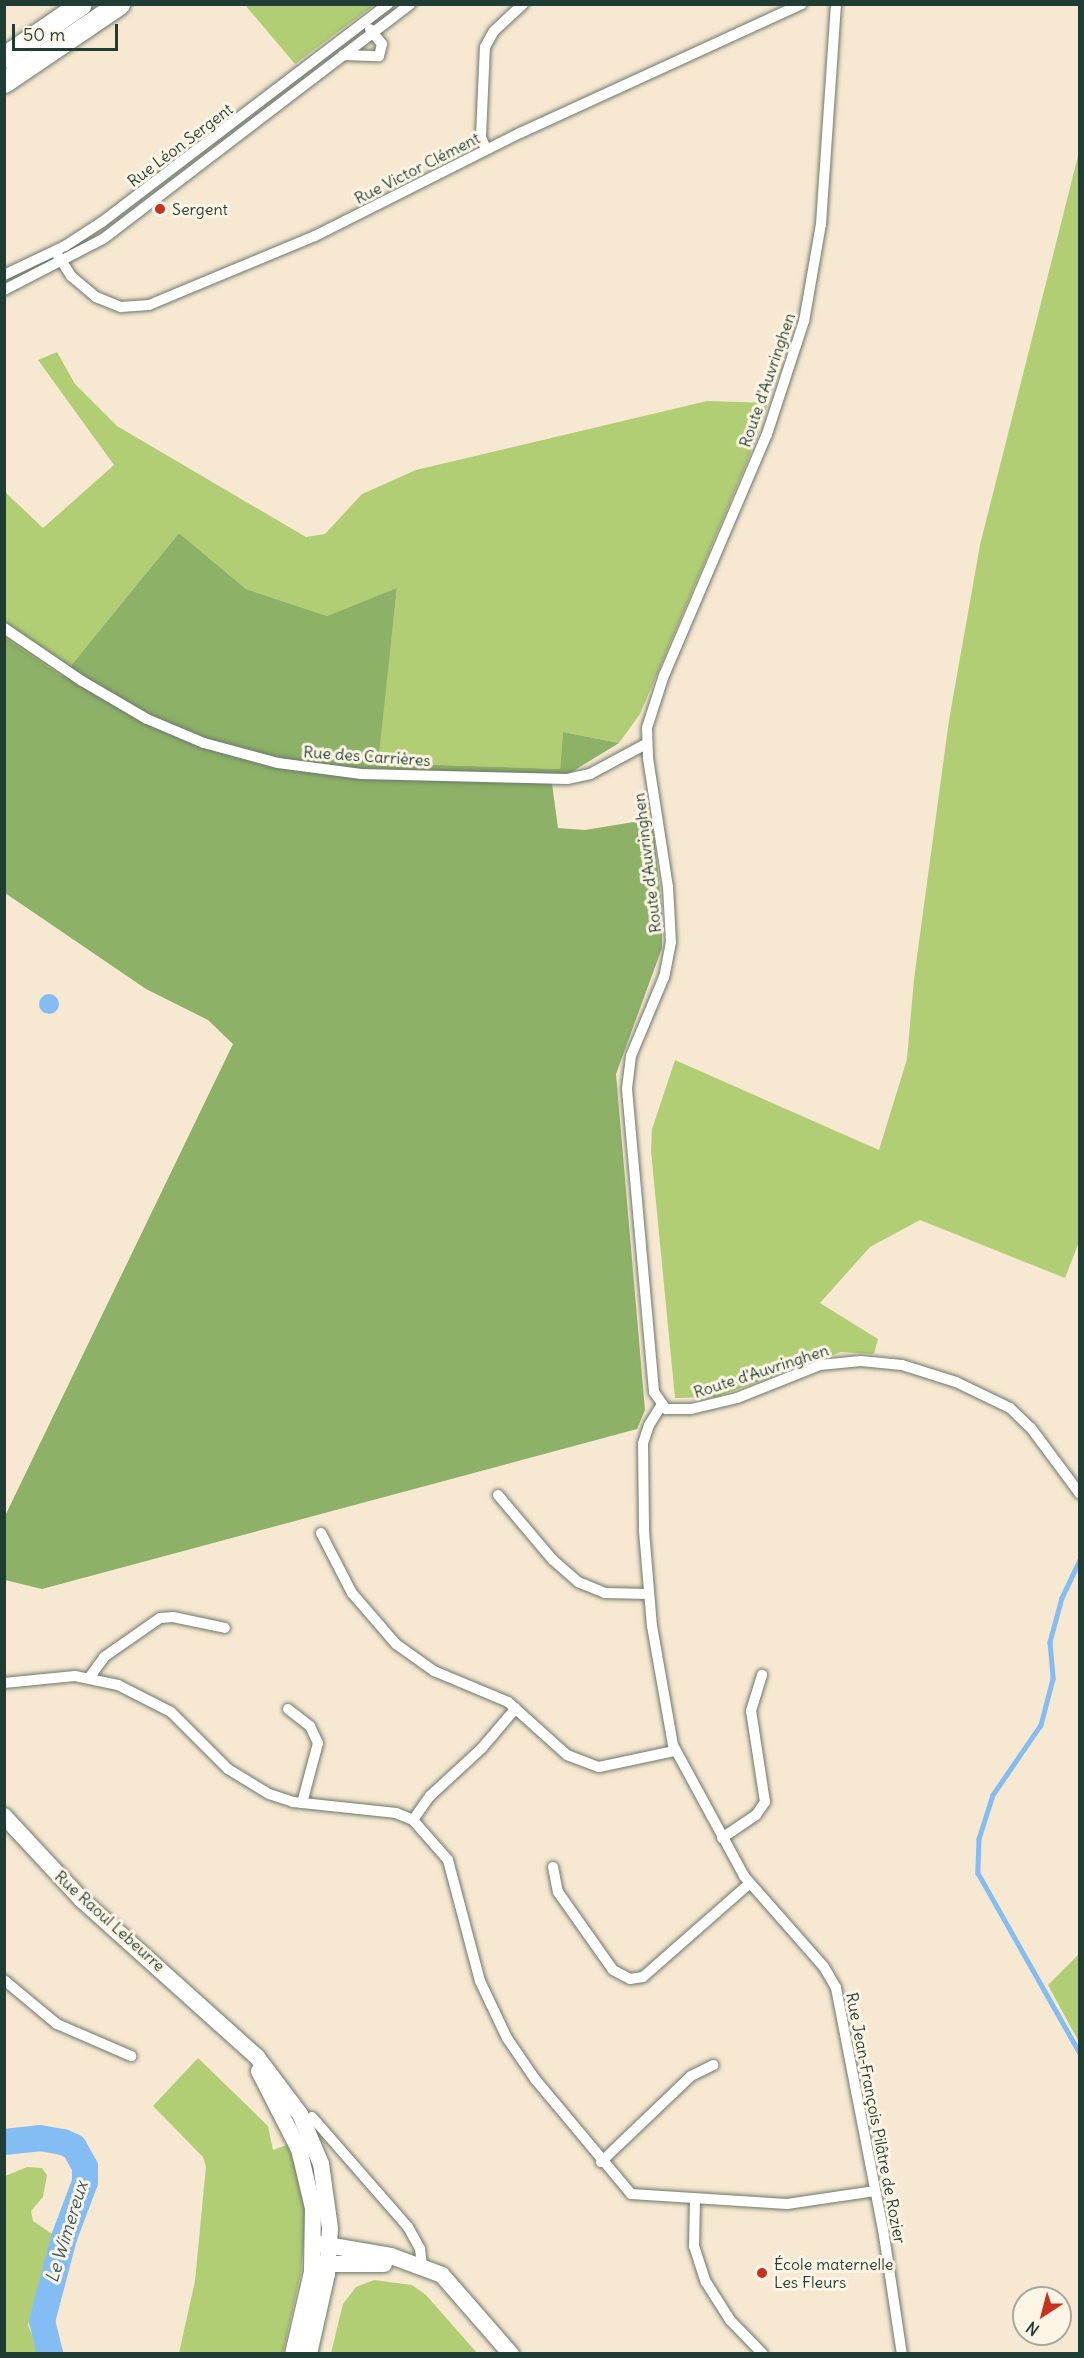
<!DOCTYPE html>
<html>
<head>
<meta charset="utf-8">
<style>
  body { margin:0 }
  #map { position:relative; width:1084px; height:2358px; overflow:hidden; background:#f7e8d1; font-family:Delius,sans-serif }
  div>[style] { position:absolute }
  .green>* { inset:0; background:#b2ce74 }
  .forest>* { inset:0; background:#8db166 }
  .water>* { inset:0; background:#84bcf4 }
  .round { border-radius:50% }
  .stream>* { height:4.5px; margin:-2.25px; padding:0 2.25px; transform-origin:2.25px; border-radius:2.25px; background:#84bcf4 }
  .river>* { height:26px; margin:-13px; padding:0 13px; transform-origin:13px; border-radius:13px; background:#84bcf4 }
  .roads { filter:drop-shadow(0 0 2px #6b796b) drop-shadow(0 0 2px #6b796b) }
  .street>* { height:10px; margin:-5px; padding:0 5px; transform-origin:5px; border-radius:5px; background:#fff }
  .secondary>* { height:16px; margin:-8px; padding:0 8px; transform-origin:8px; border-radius:8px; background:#fff }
  .highway>* { height:21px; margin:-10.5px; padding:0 10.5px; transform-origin:10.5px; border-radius:10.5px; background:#fff }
  .dots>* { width:16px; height:16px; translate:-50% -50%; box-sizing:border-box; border:3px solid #fcf5e5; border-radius:50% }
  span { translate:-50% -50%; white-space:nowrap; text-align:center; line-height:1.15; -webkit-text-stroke:6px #fcf5e5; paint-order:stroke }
  .street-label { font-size:16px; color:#1f3d34 }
  .poi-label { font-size:16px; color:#1f3d34 }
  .left { translate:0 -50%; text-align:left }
  .water-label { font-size:18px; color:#385d64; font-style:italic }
  .frame { position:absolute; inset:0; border:6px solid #1f3d34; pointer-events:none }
  .north { position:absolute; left:1012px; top:2286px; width:60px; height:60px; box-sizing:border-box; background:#fcf5e5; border:2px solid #a4ab9e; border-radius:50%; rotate:216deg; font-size:16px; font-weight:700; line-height:24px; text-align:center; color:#1f3d34 }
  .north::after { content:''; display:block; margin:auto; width:21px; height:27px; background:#c8321e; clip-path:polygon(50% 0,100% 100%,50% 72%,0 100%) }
  .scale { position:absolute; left:12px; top:24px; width:106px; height:27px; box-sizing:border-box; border:3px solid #1f3d34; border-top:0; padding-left:8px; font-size:18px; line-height:21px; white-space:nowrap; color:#1f3d34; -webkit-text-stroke:4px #fcf5e5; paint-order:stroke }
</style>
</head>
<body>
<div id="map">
  <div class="green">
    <div style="clip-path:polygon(245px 5px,374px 5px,295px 64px)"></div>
    <div style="clip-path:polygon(1079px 152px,1079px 1242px,1065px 1278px,920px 1220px,870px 1247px,820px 1303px,878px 1339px,874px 1354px,841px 1352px,716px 1397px,675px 1398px,651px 1151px,652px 1129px,675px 1060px,879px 1150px,907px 1059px,914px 979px,949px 720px,980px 545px)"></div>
    <div style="clip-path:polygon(57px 352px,75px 384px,117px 426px,306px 537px,325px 534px,362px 494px,416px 470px,707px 401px,768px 403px,748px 460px,640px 714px,619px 743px,563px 732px,560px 769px,377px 763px,397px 589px,327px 616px,246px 589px,179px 533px,62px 678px,5px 638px,4px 491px,43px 528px,114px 465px,38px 360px)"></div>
    <div style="clip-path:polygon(1079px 1954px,1079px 2042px,1048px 1985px)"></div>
    <div style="clip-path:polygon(198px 2058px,268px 2126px,273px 2150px,287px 2145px,300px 2175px,307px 2209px,301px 2273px,283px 2353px,179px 2353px,195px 2281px,206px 2166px,203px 2157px,153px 2106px)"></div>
    <div style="clip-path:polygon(27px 2167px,42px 2168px,47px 2175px,43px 2197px,31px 2211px,33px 2221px,52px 2234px,28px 2325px,39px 2353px,5px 2353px,5px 2176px)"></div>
    <div style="clip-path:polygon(374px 2280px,412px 2285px,426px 2295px,477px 2353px,331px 2353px,343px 2304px,356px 2287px)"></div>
  </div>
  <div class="forest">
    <div style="clip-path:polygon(179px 533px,246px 589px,327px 616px,397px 588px,378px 763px,560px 769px,563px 732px,619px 743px,552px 784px,558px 828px,585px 830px,652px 819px,662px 908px,662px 948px,616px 1074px,645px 1410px,637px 1429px,42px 1589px,5px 1580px,4px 1518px,233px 1044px,208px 1020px,146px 989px,5px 893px,5px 638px,62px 677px)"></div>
  </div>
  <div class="water">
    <div class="round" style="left:39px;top:994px;width:20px;height:20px"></div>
  </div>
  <div class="stream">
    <div style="left:1080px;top:1560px;width:42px;rotate:115.3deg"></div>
    <div style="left:1062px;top:1598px;width:46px;rotate:105.3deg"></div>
    <div style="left:1050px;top:1642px;width:37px;rotate:85deg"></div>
    <div style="left:1053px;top:1679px;width:48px;rotate:104.6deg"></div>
    <div style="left:1041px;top:1725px;width:85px;rotate:124.4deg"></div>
    <div style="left:993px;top:1795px;width:46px;rotate:107.7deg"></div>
    <div style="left:979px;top:1839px;width:34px;rotate:92deg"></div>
    <div style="left:978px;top:1873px;width:207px;rotate:60.5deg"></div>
  </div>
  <div class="river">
    <div style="left:4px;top:2142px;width:36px;rotate:-6deg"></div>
    <div style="left:40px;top:2138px;width:23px;rotate:10deg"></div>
    <div style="left:63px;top:2142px;width:12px;rotate:24deg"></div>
    <div style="left:74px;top:2147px;width:23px;rotate:61deg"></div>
    <div style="left:85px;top:2167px;width:15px;rotate:90deg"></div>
    <div style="left:85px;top:2182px;width:60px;rotate:110.6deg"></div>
    <div style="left:64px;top:2238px;width:86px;rotate:104.8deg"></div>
    <div style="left:42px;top:2321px;width:34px;rotate:76deg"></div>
  </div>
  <div class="roads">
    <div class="street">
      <div style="left:836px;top:4px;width:221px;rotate:93.9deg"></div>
      <div style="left:821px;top:224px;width:98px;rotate:99.9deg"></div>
      <div style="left:804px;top:321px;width:119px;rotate:108.1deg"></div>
      <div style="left:767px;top:434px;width:262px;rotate:113.1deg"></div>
      <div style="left:664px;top:675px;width:56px;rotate:107.8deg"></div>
      <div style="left:647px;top:728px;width:30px;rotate:88deg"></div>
      <div style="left:648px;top:758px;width:131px;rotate:81.2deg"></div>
      <div style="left:668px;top:887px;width:55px;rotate:86.9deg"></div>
      <div style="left:671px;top:942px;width:36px;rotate:101deg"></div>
      <div style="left:664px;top:977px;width:86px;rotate:112.7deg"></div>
      <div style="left:631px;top:1056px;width:33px;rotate:97deg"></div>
      <div style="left:627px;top:1089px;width:304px;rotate:84.9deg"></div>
      <div style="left:654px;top:1392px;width:21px;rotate:55deg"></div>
      <div style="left:666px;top:1409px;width:25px"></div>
      <div style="left:691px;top:1409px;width:47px;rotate:-13.4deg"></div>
      <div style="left:737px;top:1398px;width:89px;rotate:-21.7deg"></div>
      <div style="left:820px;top:1365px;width:41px;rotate:-5.6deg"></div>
      <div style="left:861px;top:1361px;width:41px;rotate:5.6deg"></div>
      <div style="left:902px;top:1365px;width:57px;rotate:17.5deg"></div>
      <div style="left:956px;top:1382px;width:60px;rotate:25.7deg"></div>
      <div style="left:1010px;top:1408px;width:29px;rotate:44deg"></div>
      <div style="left:1031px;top:1428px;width:82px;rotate:53.4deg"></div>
      <div style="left:343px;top:55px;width:36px;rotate:2deg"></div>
      <div style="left:379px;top:56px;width:12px;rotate:-76deg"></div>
      <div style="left:382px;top:44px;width:19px;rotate:-129deg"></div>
      <div style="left:486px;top:149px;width:13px;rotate:-113deg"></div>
      <div style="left:481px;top:137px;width:90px;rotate:-87.5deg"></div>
      <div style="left:485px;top:47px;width:18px;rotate:-61deg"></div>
      <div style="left:494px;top:31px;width:40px;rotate:-43deg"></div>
      <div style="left:55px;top:251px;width:30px;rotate:57deg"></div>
      <div style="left:71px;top:276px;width:33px;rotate:40deg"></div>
      <div style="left:96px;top:297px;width:27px;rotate:22deg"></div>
      <div style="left:121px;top:307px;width:28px;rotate:-4deg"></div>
      <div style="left:149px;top:305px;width:180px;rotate:-22.6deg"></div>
      <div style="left:315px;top:236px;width:229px;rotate:-26.7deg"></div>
      <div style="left:520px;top:133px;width:310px;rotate:-24.6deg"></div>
      <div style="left:4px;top:275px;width:68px;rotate:-25.4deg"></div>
      <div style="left:65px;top:246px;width:44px;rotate:-33deg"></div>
      <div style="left:102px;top:222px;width:360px;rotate:-37.3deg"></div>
      <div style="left:4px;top:290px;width:111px;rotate:-27.3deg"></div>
      <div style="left:103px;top:239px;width:387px;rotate:-37.4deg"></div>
      <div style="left:4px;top:628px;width:94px;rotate:34.2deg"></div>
      <div style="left:82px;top:681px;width:75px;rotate:30.3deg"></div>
      <div style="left:147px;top:719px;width:62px;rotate:22.8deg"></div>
      <div style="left:204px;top:743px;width:77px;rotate:15.1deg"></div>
      <div style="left:278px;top:763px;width:84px;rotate:7.5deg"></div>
      <div style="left:361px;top:774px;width:206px;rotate:1.4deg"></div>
      <div style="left:567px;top:779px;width:24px;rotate:-12deg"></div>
      <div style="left:590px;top:774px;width:64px;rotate:-28.2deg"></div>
      <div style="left:661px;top:1406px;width:22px;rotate:122deg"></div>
      <div style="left:649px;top:1425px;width:20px;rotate:108deg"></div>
      <div style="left:643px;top:1444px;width:87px;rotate:89.3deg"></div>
      <div style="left:644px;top:1531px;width:95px;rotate:85.2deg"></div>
      <div style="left:652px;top:1626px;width:121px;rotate:80deg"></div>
      <div style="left:673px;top:1745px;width:149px;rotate:61.5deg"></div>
      <div style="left:744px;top:1876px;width:121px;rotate:48.7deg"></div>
      <div style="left:824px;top:1967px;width:24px;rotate:60deg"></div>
      <div style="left:836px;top:1988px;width:246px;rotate:79deg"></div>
      <div style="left:883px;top:2229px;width:126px;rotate:81.4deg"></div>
      <div style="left:498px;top:1495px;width:85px;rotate:49.8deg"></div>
      <div style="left:553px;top:1560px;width:33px;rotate:41deg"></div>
      <div style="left:578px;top:1582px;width:29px;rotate:22deg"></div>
      <div style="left:605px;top:1593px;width:43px;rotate:1.3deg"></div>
      <div style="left:321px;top:1533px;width:68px;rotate:62.7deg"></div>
      <div style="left:352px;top:1593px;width:67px;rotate:49.2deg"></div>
      <div style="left:396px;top:1644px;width:47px;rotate:35.4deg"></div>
      <div style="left:434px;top:1671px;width:80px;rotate:22.7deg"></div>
      <div style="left:508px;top:1702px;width:79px;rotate:41.9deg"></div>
      <div style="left:567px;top:1755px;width:34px;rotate:21deg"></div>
      <div style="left:599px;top:1767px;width:77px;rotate:-12deg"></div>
      <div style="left:89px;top:1678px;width:26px;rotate:-54deg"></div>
      <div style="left:104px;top:1657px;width:68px;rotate:-34.9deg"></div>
      <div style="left:160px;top:1618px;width:13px;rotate:-4deg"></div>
      <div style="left:173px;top:1617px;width:53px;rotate:11.9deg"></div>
      <div style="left:4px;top:1683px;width:71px;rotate:-5.6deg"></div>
      <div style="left:75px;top:1676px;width:44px;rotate:11.8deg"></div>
      <div style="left:118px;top:1685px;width:59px;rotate:27deg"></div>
      <div style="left:171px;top:1712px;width:81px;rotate:45deg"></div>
      <div style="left:228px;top:1769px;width:48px;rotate:31.4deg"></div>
      <div style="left:269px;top:1794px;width:25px;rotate:18deg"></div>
      <div style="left:293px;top:1802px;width:104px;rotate:6.1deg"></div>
      <div style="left:396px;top:1813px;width:18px;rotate:22deg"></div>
      <div style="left:413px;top:1820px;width:53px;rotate:48.8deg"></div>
      <div style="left:448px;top:1860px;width:125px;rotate:75.2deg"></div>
      <div style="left:480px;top:1981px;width:63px;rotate:64.7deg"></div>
      <div style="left:507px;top:2038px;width:50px;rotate:55.7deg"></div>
      <div style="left:535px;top:2079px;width:150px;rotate:50.1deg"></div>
      <div style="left:631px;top:2194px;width:156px;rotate:3.7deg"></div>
      <div style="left:787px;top:2204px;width:89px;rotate:-8.4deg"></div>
      <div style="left:288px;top:1709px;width:28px;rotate:38deg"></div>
      <div style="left:310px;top:1726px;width:19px;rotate:65deg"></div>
      <div style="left:318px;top:1743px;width:62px;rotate:104.9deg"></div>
      <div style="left:413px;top:1820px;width:29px;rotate:-55deg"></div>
      <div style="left:430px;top:1796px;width:71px;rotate:-42.7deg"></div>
      <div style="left:482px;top:1748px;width:52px;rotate:-49.6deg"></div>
      <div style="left:722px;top:1838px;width:41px;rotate:-34.1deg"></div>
      <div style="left:756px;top:1815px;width:16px;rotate:-55deg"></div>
      <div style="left:765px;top:1802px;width:92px;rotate:-98.7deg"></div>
      <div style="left:751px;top:1711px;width:38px;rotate:-73deg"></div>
      <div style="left:553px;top:1867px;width:25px;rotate:79deg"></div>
      <div style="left:558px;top:1892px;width:95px;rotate:54.8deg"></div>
      <div style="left:613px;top:1970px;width:19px;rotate:28deg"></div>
      <div style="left:630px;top:1979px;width:13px;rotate:-9deg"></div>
      <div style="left:643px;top:1977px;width:142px;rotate:-41.3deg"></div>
      <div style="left:4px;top:1980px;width:69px;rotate:39.7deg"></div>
      <div style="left:57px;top:2024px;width:81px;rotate:23.4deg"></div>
      <div style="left:312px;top:2117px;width:146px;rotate:48.9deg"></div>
      <div style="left:408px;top:2227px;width:25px;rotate:61deg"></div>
      <div style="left:420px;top:2249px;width:17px;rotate:83deg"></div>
      <div style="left:601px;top:2162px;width:124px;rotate:-43.7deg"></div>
      <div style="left:691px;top:2076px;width:25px;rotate:-26deg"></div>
      <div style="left:695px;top:2199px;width:47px;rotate:91.2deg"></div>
      <div style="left:694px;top:2246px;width:38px;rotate:72deg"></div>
      <div style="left:706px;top:2282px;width:45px;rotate:57.7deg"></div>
      <div style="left:730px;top:2320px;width:47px;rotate:45.9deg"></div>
    </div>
    <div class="secondary">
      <div style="left:4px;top:1816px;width:115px;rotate:47.1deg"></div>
      <div style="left:82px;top:1900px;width:235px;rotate:41.9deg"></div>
      <div style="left:257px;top:2057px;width:71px;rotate:53deg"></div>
      <div style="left:300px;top:2114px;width:54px;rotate:67.2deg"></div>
      <div style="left:321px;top:2164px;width:65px;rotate:82deg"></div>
      <div style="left:330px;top:2228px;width:46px;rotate:93.7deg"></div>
      <div style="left:327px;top:2274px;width:82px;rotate:102.7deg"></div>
      <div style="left:259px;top:2071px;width:88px;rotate:62.9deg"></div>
      <div style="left:299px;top:2149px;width:61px;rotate:76.7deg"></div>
      <div style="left:313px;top:2208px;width:64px;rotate:90.9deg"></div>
      <div style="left:312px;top:2272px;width:84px;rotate:103deg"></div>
      <div style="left:321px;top:2244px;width:71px;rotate:9.7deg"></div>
      <div style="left:391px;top:2256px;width:54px;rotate:20.4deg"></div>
      <div style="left:442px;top:2275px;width:105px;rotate:48.9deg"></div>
      <div style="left:320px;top:2264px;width:64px"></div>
    </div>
    <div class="highway">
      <div style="left:4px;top:57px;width:93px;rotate:-34.5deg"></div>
      <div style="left:4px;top:82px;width:139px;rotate:-34.1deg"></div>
    </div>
  </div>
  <div class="dots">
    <div style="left:160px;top:209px;background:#c8321e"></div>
    <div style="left:762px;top:2273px;background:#c8321e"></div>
  </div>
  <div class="street-label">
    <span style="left:180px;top:145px;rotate:-37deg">Rue Léon Sergent</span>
    <span style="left:417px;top:168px;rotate:-27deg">Rue Victor Clément</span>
    <span style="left:767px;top:380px;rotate:-71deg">Route d'Auvringhen</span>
    <span style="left:367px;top:756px;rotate:4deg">Rue des Carrières</span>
    <span style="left:647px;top:863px;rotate:-97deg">Route d'Auvringhen</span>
    <span style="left:761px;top:1371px;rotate:-18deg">Route d'Auvringhen</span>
    <span style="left:110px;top:1921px;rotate:42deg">Rue Raoul Lebeurre</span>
    <span style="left:876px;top:2118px;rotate:79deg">Rue Jean-François Pilâtre de Rozier</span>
  </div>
  <div class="poi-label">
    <span class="left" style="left:172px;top:209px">Sergent</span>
    <span class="left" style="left:774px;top:2273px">École maternelle<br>Les Fleurs</span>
  </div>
  <div class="water-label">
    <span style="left:67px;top:2232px;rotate:-73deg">Le Wimereux</span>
  </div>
  <div class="frame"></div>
  <div class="north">N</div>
  <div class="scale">50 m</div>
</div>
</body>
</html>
